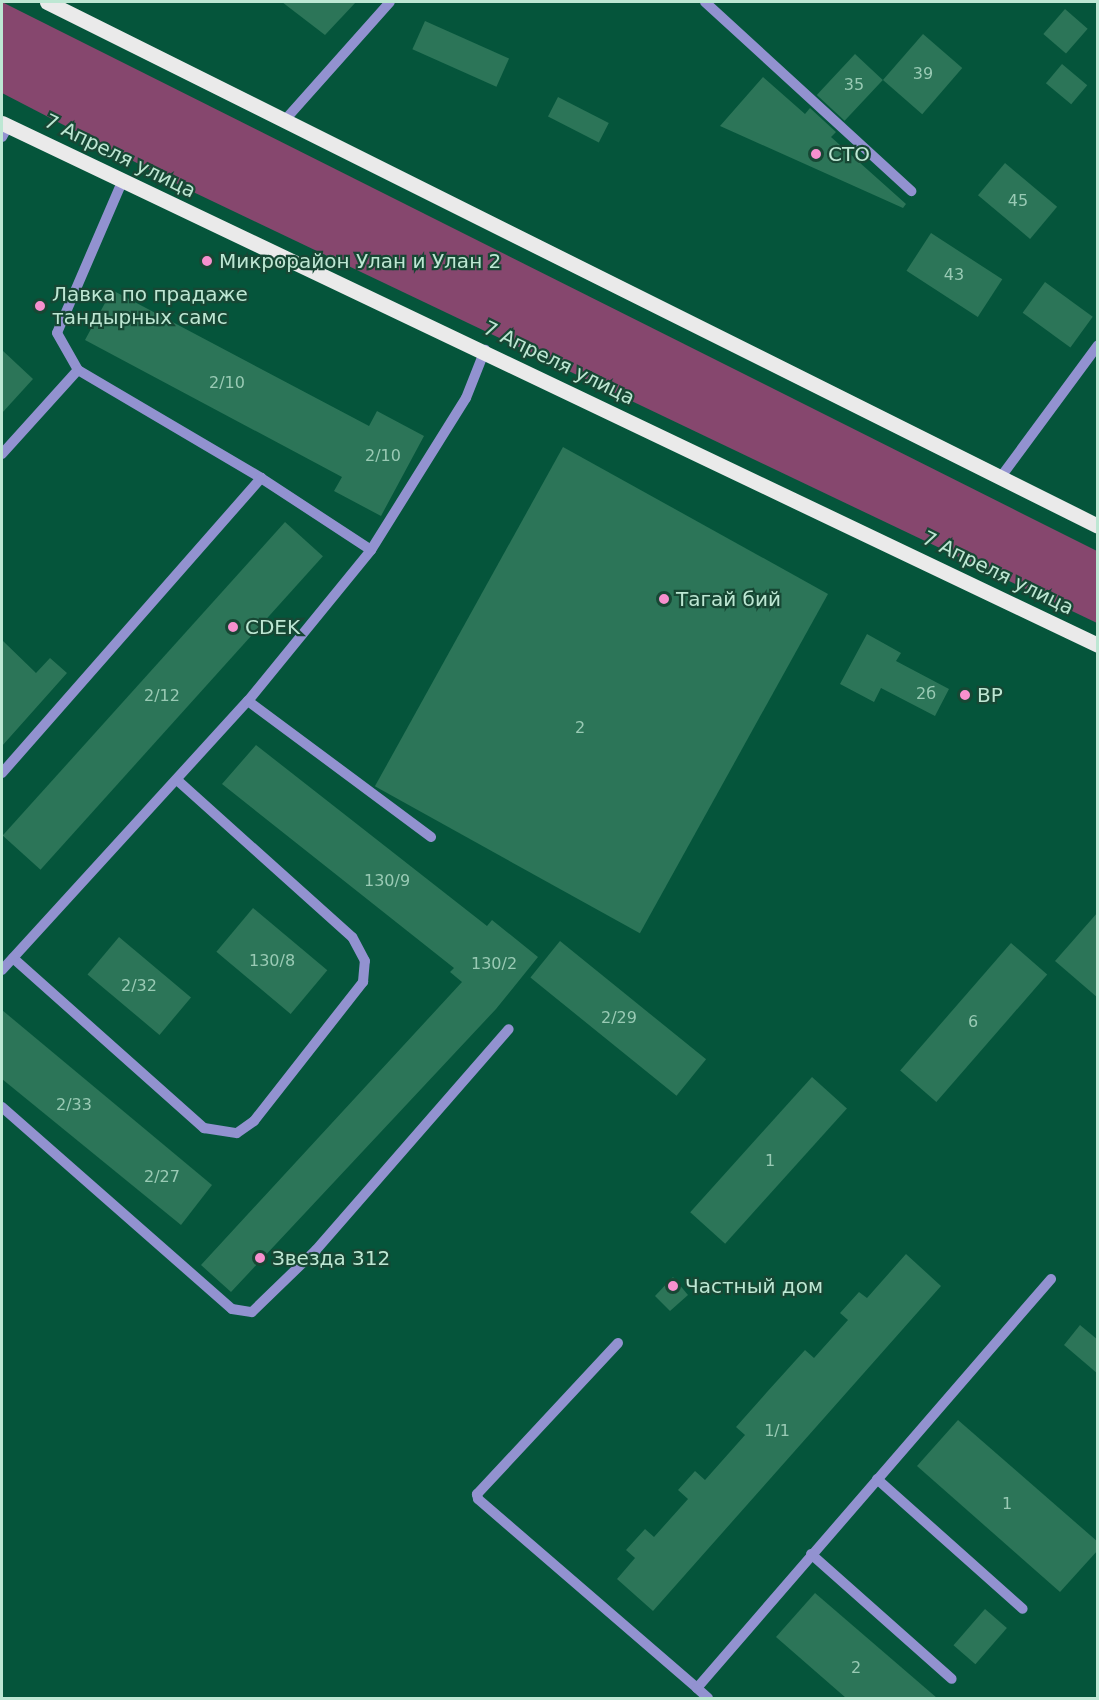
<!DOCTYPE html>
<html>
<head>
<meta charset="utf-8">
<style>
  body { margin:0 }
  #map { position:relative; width:1099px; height:1700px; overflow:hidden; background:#05553b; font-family:"DejaVu Sans",sans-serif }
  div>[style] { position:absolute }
  .green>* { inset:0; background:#86476e }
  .building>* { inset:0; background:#2c7558; transform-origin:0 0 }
  .minor>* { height:10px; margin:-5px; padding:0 5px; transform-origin:5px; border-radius:5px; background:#9292d0 }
  .major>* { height:15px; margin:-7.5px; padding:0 7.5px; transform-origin:7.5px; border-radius:7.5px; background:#eaeaea }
  .dots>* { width:16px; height:16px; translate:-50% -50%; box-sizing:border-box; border:3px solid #174734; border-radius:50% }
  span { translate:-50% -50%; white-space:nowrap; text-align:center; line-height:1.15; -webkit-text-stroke:4.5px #174734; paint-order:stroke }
  .number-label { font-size:16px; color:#99cab4 }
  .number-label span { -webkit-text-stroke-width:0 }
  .poi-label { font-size:20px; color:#bde7d3 }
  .left { translate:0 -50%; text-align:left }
  .street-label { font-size:20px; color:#bde7d3 }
  .frame { position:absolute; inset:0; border:3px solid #bde7d3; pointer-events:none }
</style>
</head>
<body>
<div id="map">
  <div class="green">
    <div style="clip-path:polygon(2px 2px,1097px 551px,1097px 623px,189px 190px,2px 93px)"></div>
  </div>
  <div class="building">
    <div style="clip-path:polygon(282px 2px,356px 2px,325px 35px)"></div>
    <div style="left:1065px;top:9px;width:30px;height:33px;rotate:41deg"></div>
    <div style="left:425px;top:21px;width:92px;height:31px;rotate:24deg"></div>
    <div style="left:923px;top:34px;width:52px;height:61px;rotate:41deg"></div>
    <div style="left:855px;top:54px;width:38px;height:56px;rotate:43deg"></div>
    <div style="left:1062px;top:64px;width:33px;height:25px;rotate:40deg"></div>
    <div style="clip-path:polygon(763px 77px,805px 114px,810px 108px,836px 132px,831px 137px,906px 204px,903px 208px,720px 126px)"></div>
    <div style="left:558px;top:97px;width:57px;height:22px;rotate:27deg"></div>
    <div style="left:1005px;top:163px;width:68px;height:42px;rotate:40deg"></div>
    <div style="left:931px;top:233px;width:85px;height:45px;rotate:33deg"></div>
    <div style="left:1045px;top:282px;width:59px;height:38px;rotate:36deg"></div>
    <div style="clip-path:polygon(112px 290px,369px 426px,377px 411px,424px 436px,381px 516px,334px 491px,342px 477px,85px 340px)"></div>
    <div style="clip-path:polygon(2px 350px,33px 379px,2px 413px)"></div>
    <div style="left:563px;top:447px;width:303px;height:388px;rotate:29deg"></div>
    <div style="left:285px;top:522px;width:51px;height:422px;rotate:42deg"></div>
    <div style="clip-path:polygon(867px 634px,901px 653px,896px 661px,949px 689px,935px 716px,881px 688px,874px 702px,840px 684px)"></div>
    <div style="clip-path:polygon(2px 640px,36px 673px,50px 658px,67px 673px,2px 746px)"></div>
    <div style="clip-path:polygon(256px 745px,487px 926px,492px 920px,538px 957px,496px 1009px,231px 1292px,201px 1265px,462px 982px,450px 972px,454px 968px,222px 784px)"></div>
    <div style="left:253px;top:908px;width:97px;height:57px;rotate:40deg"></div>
    <div style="clip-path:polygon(1098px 912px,1098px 998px,1055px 961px)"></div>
    <div style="left:119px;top:937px;width:94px;height:49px;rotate:40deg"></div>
    <div style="left:560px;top:941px;width:188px;height:47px;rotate:39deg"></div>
    <div style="left:1011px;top:943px;width:48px;height:169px;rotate:41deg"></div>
    <div style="clip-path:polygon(2px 1010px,212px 1185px,181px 1225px,2px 1079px)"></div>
    <div style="left:812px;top:1077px;width:47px;height:182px;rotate:42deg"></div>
    <div style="clip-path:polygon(906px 1254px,941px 1286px,653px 1611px,617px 1579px,635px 1558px,626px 1550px,645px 1529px,654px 1537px,688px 1499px,678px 1490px,695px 1471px,705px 1480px,745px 1435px,736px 1427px,767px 1392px,805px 1350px,814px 1358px,848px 1320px,840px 1313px,859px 1292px,867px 1298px)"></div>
    <div style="clip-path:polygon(673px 1277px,688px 1295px,670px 1311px,655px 1296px)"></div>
    <div style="clip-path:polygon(1080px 1325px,1098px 1340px,1098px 1374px,1064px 1345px)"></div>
    <div style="clip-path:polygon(958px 1420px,1098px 1542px,1098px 1550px,1060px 1592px,917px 1466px)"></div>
    <div style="clip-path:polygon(815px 1593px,937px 1698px,846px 1698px,776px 1637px)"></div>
    <div style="left:985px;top:1609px;width:29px;height:48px;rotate:41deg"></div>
  </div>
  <div class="minor">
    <div style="left:705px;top:2px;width:280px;rotate:42.5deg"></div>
    <div style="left:284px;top:121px;width:159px;rotate:-48.3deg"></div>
    <div style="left:2px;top:137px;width:13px;rotate:-61deg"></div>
    <div style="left:122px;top:182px;width:164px;rotate:113.3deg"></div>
    <div style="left:57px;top:333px;width:43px;rotate:60.4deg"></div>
    <div style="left:78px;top:370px;width:212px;rotate:30.5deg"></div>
    <div style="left:261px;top:478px;width:131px;rotate:33.2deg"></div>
    <div style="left:2px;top:454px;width:113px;rotate:-47.9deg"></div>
    <div style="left:1000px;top:478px;width:165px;rotate:-53.6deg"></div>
    <div style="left:248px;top:701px;width:228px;rotate:36.6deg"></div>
    <div style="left:2px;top:773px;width:393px;rotate:-48.7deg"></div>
    <div style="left:13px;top:958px;width:256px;rotate:41.7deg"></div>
    <div style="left:204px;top:1128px;width:33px;rotate:9deg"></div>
    <div style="left:237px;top:1133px;width:21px;rotate:-35deg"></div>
    <div style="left:254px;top:1121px;width:177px;rotate:-51.9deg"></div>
    <div style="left:363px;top:982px;width:21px;rotate:-85deg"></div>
    <div style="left:365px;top:961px;width:27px;rotate:-118deg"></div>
    <div style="left:352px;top:937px;width:235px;rotate:-138.1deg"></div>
    <div style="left:2px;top:970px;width:365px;rotate:-47.6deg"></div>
    <div style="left:248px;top:701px;width:195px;rotate:-50.8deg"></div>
    <div style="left:371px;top:550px;width:179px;rotate:-58deg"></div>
    <div style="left:466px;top:398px;width:52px;rotate:-68.4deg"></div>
    <div style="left:2px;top:1107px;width:306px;rotate:41.3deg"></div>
    <div style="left:232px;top:1309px;width:20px;rotate:9deg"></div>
    <div style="left:252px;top:1312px;width:89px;rotate:-44.1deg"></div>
    <div style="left:316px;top:1250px;width:293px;rotate:-48.9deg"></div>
    <div style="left:618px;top:1343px;width:207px;rotate:133deg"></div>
    <div style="left:477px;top:1494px;width:5px;rotate:79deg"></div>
    <div style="left:478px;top:1499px;width:289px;rotate:40.8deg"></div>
    <div style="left:877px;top:1479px;width:195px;rotate:41.7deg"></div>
    <div style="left:811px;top:1554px;width:188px;rotate:41.6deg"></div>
    <div style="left:708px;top:1698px;width:15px;rotate:-138deg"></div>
    <div style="left:697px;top:1688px;width:541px;rotate:-49.12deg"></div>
  </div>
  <div class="major">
    <div style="left:47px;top:2px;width:1174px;rotate:26.5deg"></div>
    <div style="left:2px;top:123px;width:1214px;rotate:25.47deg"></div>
  </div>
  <div class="dots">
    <div style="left:816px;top:154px;background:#f790ce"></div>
    <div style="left:207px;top:261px;background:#f790ce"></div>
    <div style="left:40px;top:306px;background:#f790ce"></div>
    <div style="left:664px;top:599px;background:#f790ce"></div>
    <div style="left:233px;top:627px;background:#f790ce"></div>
    <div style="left:965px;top:695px;background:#f790ce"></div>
    <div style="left:260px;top:1258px;background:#f790ce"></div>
    <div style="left:673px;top:1286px;background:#f790ce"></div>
  </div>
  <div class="number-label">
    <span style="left:923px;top:74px">39</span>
    <span style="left:854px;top:85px">35</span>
    <span style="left:1018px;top:201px">45</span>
    <span style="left:954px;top:275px">43</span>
    <span style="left:227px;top:383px">2/10</span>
    <span style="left:383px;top:456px">2/10</span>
    <span style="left:926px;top:694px">2б</span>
    <span style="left:162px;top:696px">2/12</span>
    <span style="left:580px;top:728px">2</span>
    <span style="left:387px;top:881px">130/9</span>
    <span style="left:272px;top:961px">130/8</span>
    <span style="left:494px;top:964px">130/2</span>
    <span style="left:139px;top:986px">2/32</span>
    <span style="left:619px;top:1018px">2/29</span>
    <span style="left:973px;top:1022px">6</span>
    <span style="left:74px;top:1105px">2/33</span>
    <span style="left:770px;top:1161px">1</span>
    <span style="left:162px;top:1177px">2/27</span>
    <span style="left:777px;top:1431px">1/1</span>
    <span style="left:1007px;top:1504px">1</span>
    <span style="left:856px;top:1668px">2</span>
  </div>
  <div class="poi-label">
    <span class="left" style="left:828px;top:154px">СТО</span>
    <span class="left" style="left:219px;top:261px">Микрорайон Улан и Улан 2</span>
    <span class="left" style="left:52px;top:306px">Лавка по прадаже<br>тандырных самс</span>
    <span class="left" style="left:676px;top:599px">Тагай бий</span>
    <span class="left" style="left:245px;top:627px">CDEK</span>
    <span class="left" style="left:977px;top:695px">BP</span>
    <span class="left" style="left:272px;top:1258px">Звезда 312</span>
    <span class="left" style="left:685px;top:1286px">Частный дом</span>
  </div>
  <div class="street-label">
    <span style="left:120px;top:156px;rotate:26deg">7 Апреля улица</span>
    <span style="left:559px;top:363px;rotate:26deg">7 Апреля улица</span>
    <span style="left:998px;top:573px;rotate:26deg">7 Апреля улица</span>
  </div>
  <div class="frame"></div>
</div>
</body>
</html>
